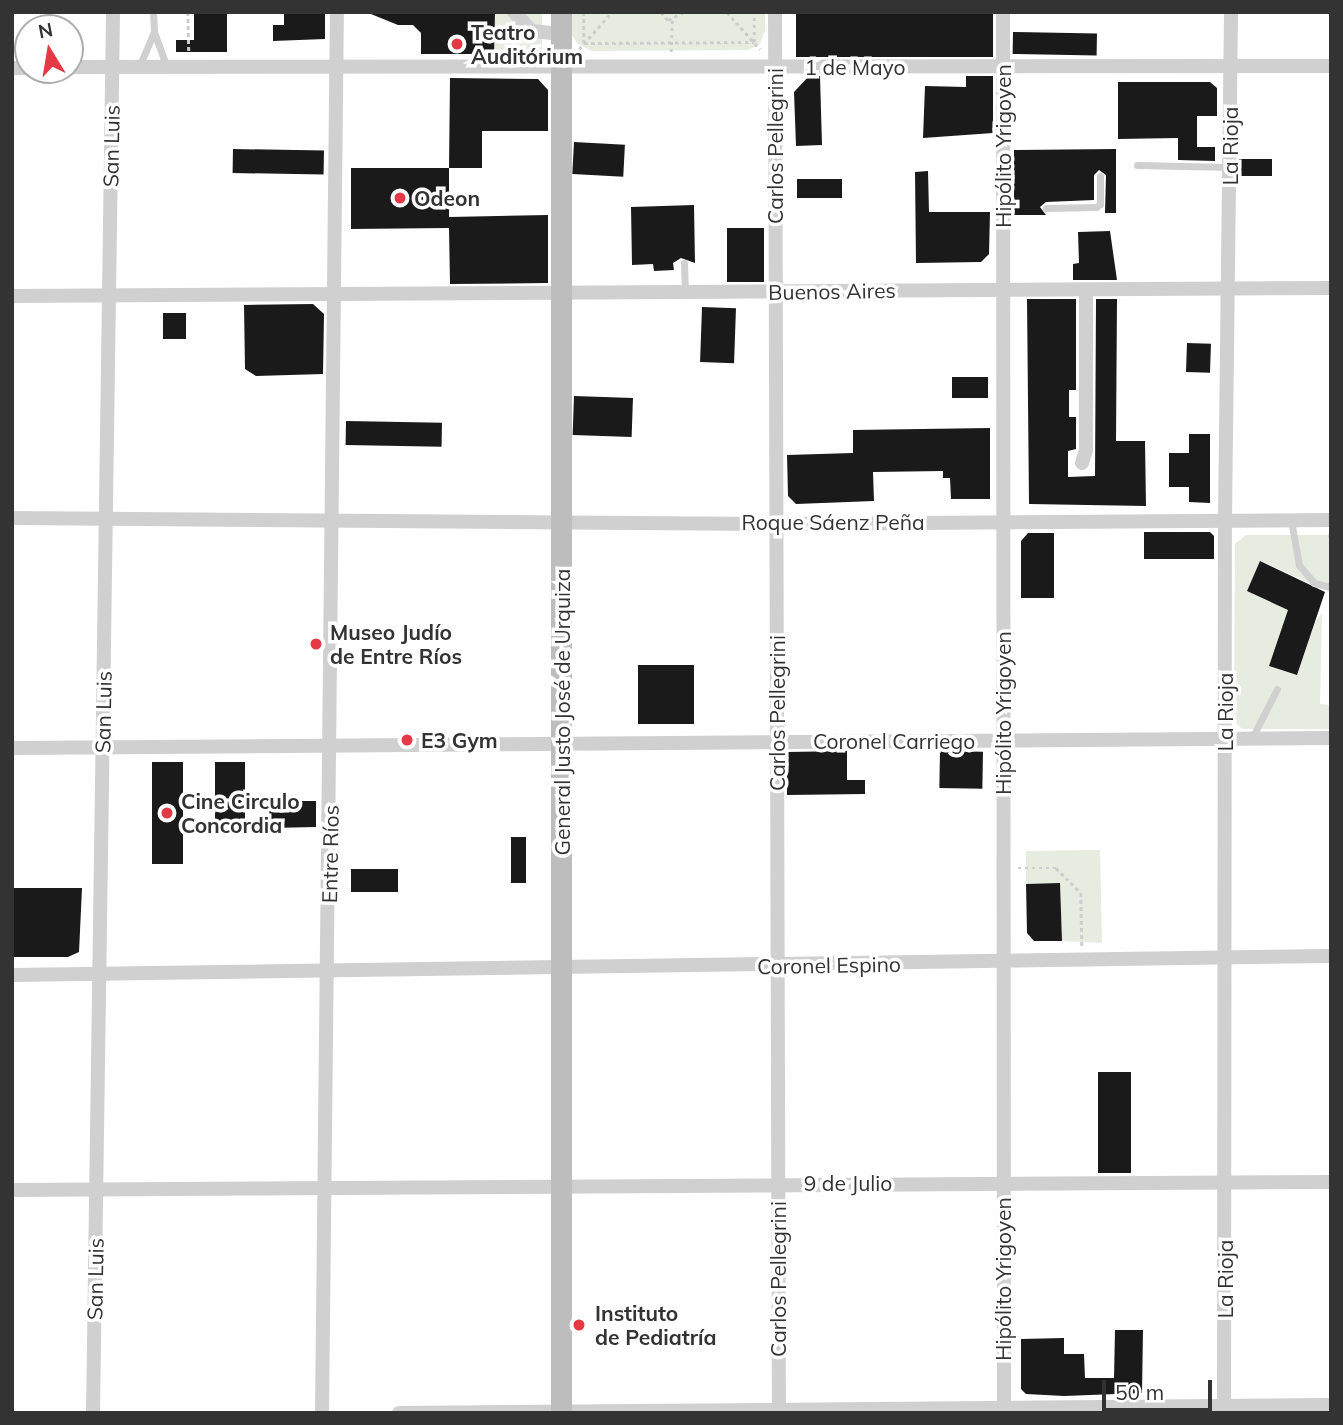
<!DOCTYPE html>
<html>
<head>
<meta charset="utf-8">
<style>
  body { margin:0 }
  #map { position:relative; width:1343px; height:1425px; overflow:hidden; background:#fff; font-family:Mulish,sans-serif }
  div>[style] { position:absolute }
  .green>* { inset:0; background:#e6ecdf; transform-origin:0 0 }
  .building>* { inset:0; background:#1a1a1a; transform-origin:0 0 }
  .path>* { height:2.5px; margin-top:-1.25px; transform-origin:0; background:repeating-linear-gradient(90deg,#cdcdcd 0 3.5px,transparent 0 7px) }
  .lane>* { height:7px; margin:-3.5px; padding:0 3.5px; transform-origin:3.5px; border-radius:3.5px; background:#d0d0d0 }
  .street>* { height:14px; margin:-7px; padding:0 7px; transform-origin:7px; border-radius:7px; background:#d0d0d0 }
  .secondary>* { height:21px; margin:-10.5px; padding:0 10.5px; transform-origin:10.5px; border-radius:10.5px; background:#bdbdbd }
  .dots>* { width:19px; height:19px; translate:-50% -50%; box-sizing:border-box; border:4px solid #fff; border-radius:50% }
  span { translate:-50% -50%; white-space:nowrap; text-align:center; line-height:1.15; -webkit-text-stroke:7px #fff; paint-order:stroke }
  .poi-label { font-size:21px; color:#333; font-weight:700 }
  .left { translate:0 -50%; text-align:left }
  .street-label { font-size:21px; color:#333 }
  .frame { position:absolute; inset:0; border:14px solid #333; pointer-events:none }
  .north { position:absolute; left:14px; top:14px; width:70px; height:70px; box-sizing:border-box; background:#fff; border:2px solid #adadad; border-radius:50%; rotate:349deg; font-size:19px; font-weight:700; line-height:28px; text-align:center; color:#333 }
  .north::after { content:''; display:block; margin:auto; width:24px; height:32px; background:#e63946; clip-path:polygon(50% 0,100% 100%,50% 72%,0 100%) }
  .scale { position:absolute; left:1102px; top:1380px; width:110px; height:32px; box-sizing:border-box; border:4px solid #333; border-top:0; padding-left:9px; font-size:21px; line-height:24px; white-space:nowrap; color:#333; -webkit-text-stroke:5px #fff; paint-order:stroke }
</style>
</head>
<body>
<div id="map">
  <div class="green">
    <div style="left:494px;top:12px;width:48px;height:42px"></div>
    <div style="clip-path:polygon(569px 12px,765px 12px,765px 31px,760px 44px,748px 50px,592px 51px,578px 44px,569px 31px)"></div>
    <div style="clip-path:polygon(evenodd,1246px 535px,1331px 535px,1331px 593px,1261px 561px,1247px 591px,1315px 622px,1322px 613px,1320px 704px,1331px 705px,1331px 729px,1242px 729px,1234px 721px,1235px 544px,1246px 535px,1287px 614px,1315px 623px,1297px 675px,1287px 614px)"></div>
    <div style="clip-path:polygon(1100px 850px,1102px 943px,1062px 941px,1060px 883px,1026px 884px,1026px 851px)"></div>
  </div>
  <div class="building">
    <div style="clip-path:polygon(194px 12px,227px 12px,227px 52px,176px 52px,176px 40px,194px 40px)"></div>
    <div style="clip-path:polygon(284px 12px,325px 12px,325px 39px,273px 41px,273px 25px,284px 25px)"></div>
    <div style="clip-path:polygon(366px 12px,495px 12px,494px 54px,421px 54px,421px 33px,413px 25px,398px 25px)"></div>
    <div style="left:796px;top:12px;width:197px;height:45px"></div>
    <div style="left:1013px;top:32px;width:84px;height:22px;rotate:1deg"></div>
    <div style="clip-path:polygon(809px 76px,820px 76px,822px 145px,796px 146px,794px 92px)"></div>
    <div style="clip-path:polygon(966px 76px,993px 76px,993px 133px,923px 138px,925px 86px,966px 87px)"></div>
    <div style="clip-path:polygon(450px 78px,538px 79px,548px 90px,548px 131px,482px 131px,482px 168px,449px 168px)"></div>
    <div style="clip-path:polygon(1118px 82px,1210px 82px,1217px 88px,1217px 116px,1197px 116px,1197px 147px,1215px 147px,1215px 161px,1178px 160px,1178px 138px,1118px 139px)"></div>
    <div style="left:574px;top:142px;width:51px;height:32px;rotate:3deg"></div>
    <div style="left:233px;top:149px;width:91px;height:24px;rotate:1deg"></div>
    <div style="clip-path:polygon(1116px 149px,1116px 213px,1105px 213px,1106px 175px,1099px 170px,1094px 175px,1094px 200px,1046px 202px,1040px 207px,1046px 215px,1014px 215px,1014px 150px)"></div>
    <div style="left:1239px;top:159px;width:33px;height:17px"></div>
    <div style="clip-path:polygon(351px 168px,449px 168px,449px 217px,548px 215px,548px 283px,450px 284px,449px 228px,351px 229px)"></div>
    <div style="clip-path:polygon(928px 171px,929px 212px,990px 212px,989px 254px,981px 262px,916px 263px,915px 172px)"></div>
    <div style="left:842px;top:179px;width:19px;height:45px;rotate:90deg"></div>
    <div style="clip-path:polygon(694px 205px,695px 263px,681px 258px,673px 263px,674px 270px,654px 271px,653px 264px,632px 265px,631px 207px)"></div>
    <div style="left:727px;top:228px;width:37px;height:54px"></div>
    <div style="clip-path:polygon(1110px 231px,1117px 280px,1073px 280px,1073px 264px,1079px 263px,1078px 232px)"></div>
    <div style="clip-path:polygon(1027px 299px,1076px 299px,1076px 390px,1069px 390px,1069px 417px,1076px 417px,1076px 449px,1068px 451px,1068px 477px,1095px 476px,1096px 299px,1117px 299px,1116px 441px,1145px 441px,1146px 506px,1029px 504px)"></div>
    <div style="clip-path:polygon(313px 304px,324px 314px,323px 374px,256px 376px,245px 369px,244px 305px)"></div>
    <div style="left:702px;top:307px;width:34px;height:55px;rotate:2deg"></div>
    <div style="left:163px;top:313px;width:23px;height:26px"></div>
    <div style="left:1187px;top:343px;width:24px;height:29px;rotate:2deg"></div>
    <div style="left:952px;top:377px;width:36px;height:21px"></div>
    <div style="left:574px;top:396px;width:59px;height:39px;rotate:2deg"></div>
    <div style="left:346px;top:421px;width:96px;height:24px;rotate:1deg"></div>
    <div style="clip-path:polygon(990px 428px,990px 499px,951px 499px,950px 478px,943px 478px,943px 471px,873px 472px,874px 501px,796px 504px,788px 496px,787px 455px,853px 453px,853px 430px)"></div>
    <div style="clip-path:polygon(1189px 434px,1210px 434px,1210px 503px,1189px 502px,1189px 487px,1169px 487px,1169px 453px,1189px 453px)"></div>
    <div style="clip-path:polygon(1144px 532px,1210px 532px,1214px 536px,1214px 559px,1144px 559px)"></div>
    <div style="clip-path:polygon(1028px 533px,1054px 533px,1054px 598px,1021px 598px,1021px 541px)"></div>
    <div style="clip-path:polygon(1260px 561px,1325px 592px,1297px 675px,1269px 666px,1288px 610px,1247px 591px)"></div>
    <div style="left:638px;top:665px;width:56px;height:59px"></div>
    <div style="clip-path:polygon(847px 751px,847px 780px,865px 780px,865px 794px,787px 795px,787px 752px)"></div>
    <div style="left:940px;top:751px;width:43px;height:37px;rotate:1deg"></div>
    <div style="left:152px;top:762px;width:31px;height:102px"></div>
    <div style="left:215px;top:762px;width:30px;height:65px"></div>
    <div style="clip-path:polygon(276px 801px,316px 801px,316px 827px,270px 828px,269px 807px,277px 807px)"></div>
    <div style="left:511px;top:837px;width:15px;height:46px"></div>
    <div style="left:351px;top:869px;width:47px;height:23px"></div>
    <div style="clip-path:polygon(1060px 883px,1062px 941px,1034px 941px,1027px 933px,1026px 884px)"></div>
    <div style="clip-path:polygon(12px 888px,82px 888px,79px 952px,68px 957px,12px 957px)"></div>
    <div style="left:1098px;top:1072px;width:33px;height:101px"></div>
    <div style="clip-path:polygon(1115px 1330px,1143px 1330px,1142px 1393px,1064px 1396px,1026px 1394px,1021px 1389px,1021px 1339px,1064px 1338px,1064px 1354px,1084px 1354px,1085px 1378px,1114px 1378px)"></div>
  </div>
  <div class="path">
    <div style="left:188px;top:12px;width:42px;rotate:88.6deg"></div>
    <div style="left:584px;top:12px;width:31px;rotate:90deg"></div>
    <div style="left:584px;top:43px;width:170px;rotate:-0.3deg"></div>
    <div style="left:754px;top:42px;width:30px;rotate:-90deg"></div>
    <div style="left:661px;top:12px;width:11px;rotate:49deg"></div>
    <div style="left:668px;top:20px;width:18px;rotate:-27deg"></div>
    <div style="left:727px;top:12px;width:50px;rotate:48.3deg"></div>
    <div style="left:579px;top:49px;width:50px;rotate:-48.3deg"></div>
    <div style="left:671px;top:52px;width:35px;rotate:-88deg"></div>
    <div style="left:1330px;top:534px;width:16px;rotate:86deg"></div>
    <div style="left:1018px;top:868px;width:38px"></div>
    <div style="left:1056px;top:868px;width:35px;rotate:45deg"></div>
    <div style="left:1081px;top:893px;width:53px;rotate:88.9deg"></div>
  </div>
  <div class="lane">
    <div style="left:153px;top:12px;width:20px;rotate:87deg"></div>
    <div style="left:139px;top:67px;width:38px;rotate:-67deg"></div>
    <div style="left:154px;top:32px;width:38px;rotate:70deg"></div>
    <div style="left:1137px;top:165px;width:93px;rotate:1.2deg"></div>
    <div style="left:1046px;top:208px;width:50px;rotate:-1.1deg"></div>
    <div style="left:1096px;top:207px;width:5px;rotate:-37deg"></div>
    <div style="left:1100px;top:204px;width:28px;rotate:-90deg"></div>
    <div style="left:684px;top:263px;width:29px;rotate:88deg"></div>
    <div style="left:1291px;top:520px;width:46px;rotate:79.9deg"></div>
    <div style="left:1299px;top:565px;width:23px;rotate:50deg"></div>
    <div style="left:1314px;top:583px;width:17px;rotate:13deg"></div>
    <div style="left:1252px;top:738px;width:55px;rotate:-63deg"></div>
  </div>
  <div class="street">
    <div style="left:514px;top:12px;width:26px;rotate:47deg"></div>
    <div style="left:532px;top:31px;width:30px;rotate:6deg"></div>
    <div style="left:775px;top:12px;width:1401px;rotate:89.84deg"></div>
    <div style="left:1003px;top:12px;width:1401px;rotate:89.96deg"></div>
    <div style="left:70px;top:67px;width:1261px;rotate:-0.05deg"></div>
    <div style="left:12px;top:68px;width:16px"></div>
    <div style="left:12px;top:296px;width:1319px;rotate:-0.35deg"></div>
    <div style="left:1082px;top:463px;width:14px;rotate:-73deg"></div>
    <div style="left:1086px;top:450px;width:160px;rotate:-90deg"></div>
    <div style="left:12px;top:518px;width:764px;rotate:0.45deg"></div>
    <div style="left:776px;top:524px;width:555px;rotate:-0.41deg"></div>
    <div style="left:12px;top:748px;width:1319px;rotate:-0.43deg"></div>
    <div style="left:12px;top:975px;width:1319px;rotate:-0.83deg"></div>
    <div style="left:12px;top:1190px;width:1319px;rotate:-0.35deg"></div>
    <div style="left:93px;top:1413px;width:1401px;rotate:-89.18deg"></div>
    <div style="left:322px;top:1413px;width:1401px;rotate:-89.39deg"></div>
    <div style="left:399px;top:1413px;width:932px;rotate:-0.49deg"></div>
    <div style="left:1224px;top:1413px;width:894px;rotate:-89.94deg"></div>
    <div style="left:1225px;top:519px;width:507px;rotate:-89.32deg"></div>
  </div>
  <div class="secondary">
    <div style="left:561px;top:1413px;width:1401px;rotate:-90deg"></div>
  </div>
  <div class="dots">
    <div style="left:457px;top:44px;background:#e63946"></div>
    <div style="left:400px;top:198px;background:#e63946"></div>
    <div style="left:316px;top:644px;background:#e63946"></div>
    <div style="left:407px;top:740px;background:#e63946"></div>
    <div style="left:167px;top:813px;background:#e63946"></div>
    <div style="left:579px;top:1325px;background:#e63946"></div>
  </div>
  <div class="poi-label">
    <span class="left" style="left:471px;top:44px">Teatro<br>Auditórium</span>
    <span class="left" style="left:414px;top:198px">Odeon</span>
    <span class="left" style="left:330px;top:644px">Museo Judío<br>de Entre Ríos</span>
    <span class="left" style="left:421px;top:740px">E3 Gym</span>
    <span class="left" style="left:181px;top:813px">Cine Circulo<br>Concordia</span>
    <span class="left" style="left:595px;top:1325px">Instituto<br>de Pediatría</span>
  </div>
  <div class="street-label">
    <span style="left:855px;top:67px">1 de Mayo</span>
    <span style="left:111px;top:146px;rotate:-89deg">San Luis</span>
    <span style="left:775px;top:146px;rotate:-90deg">Carlos Pellegrini</span>
    <span style="left:1003px;top:146px;rotate:-90deg">Hipólito Yrigoyen</span>
    <span style="left:1230px;top:146px;rotate:-90deg">La Rioja</span>
    <span style="left:832px;top:291px;rotate:-1deg">Buenos Aires</span>
    <span style="left:833px;top:522px">Roque Sáenz Peña</span>
    <span style="left:103px;top:712px;rotate:-89deg">San Luis</span>
    <span style="left:562px;top:712px;rotate:-90deg">General Justo José de Urquiza</span>
    <span style="left:1225px;top:712px;rotate:-90deg">La Rioja</span>
    <span style="left:777px;top:713px;rotate:-90deg">Carlos Pellegrini</span>
    <span style="left:1003px;top:713px;rotate:-90deg">Hipólito Yrigoyen</span>
    <span style="left:894px;top:741px">Coronel Carriego</span>
    <span style="left:330px;top:854px;rotate:-89deg">Entre Ríos</span>
    <span style="left:829px;top:965px;rotate:-1deg">Coronel Espino</span>
    <span style="left:848px;top:1183px">9 de Julio</span>
    <span style="left:95px;top:1279px;rotate:-89deg">San Luis</span>
    <span style="left:778px;top:1279px;rotate:-90deg">Carlos Pellegrini</span>
    <span style="left:1003px;top:1279px;rotate:-90deg">Hipólito Yrigoyen</span>
    <span style="left:1225px;top:1279px;rotate:-90deg">La Rioja</span>
  </div>
  <div class="frame"></div>
  <div class="north">N</div>
  <div class="scale">50 m</div>
</div>
</body>
</html>
